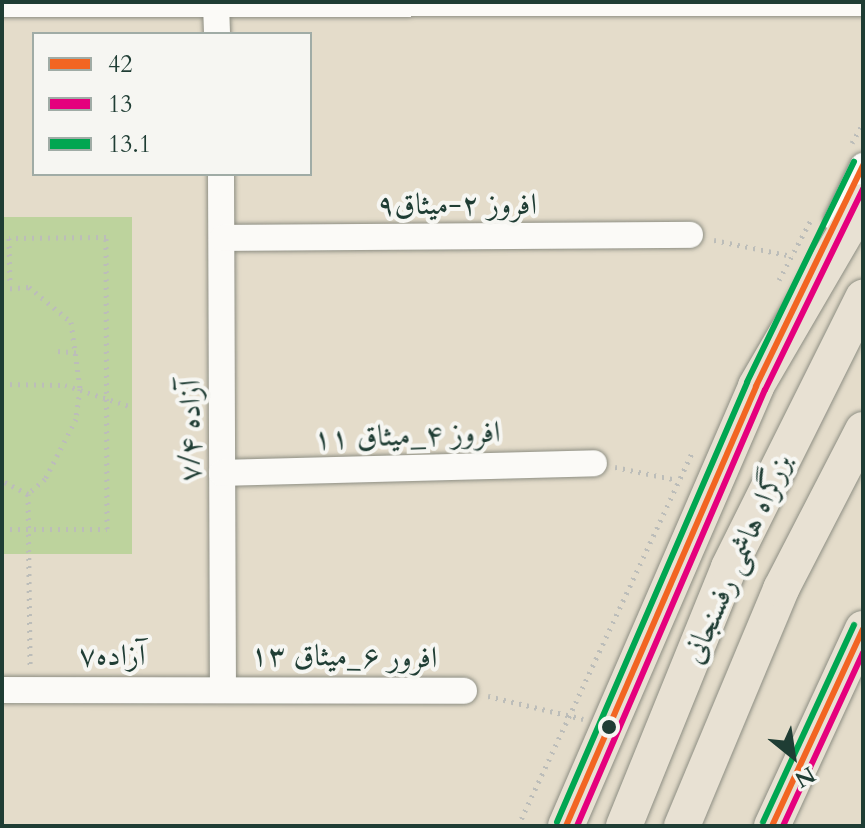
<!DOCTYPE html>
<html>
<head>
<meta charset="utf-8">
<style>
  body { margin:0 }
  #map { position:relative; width:865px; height:828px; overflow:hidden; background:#e4dcca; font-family:Cardo,Amiri,serif }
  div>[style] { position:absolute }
  .green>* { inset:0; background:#bdd39d; transform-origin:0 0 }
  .path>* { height:5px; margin-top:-2.5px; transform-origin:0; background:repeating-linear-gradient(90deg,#bcbdb9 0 2px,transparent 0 8px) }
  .roads { filter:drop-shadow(0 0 2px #8d8e83) drop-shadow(0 0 2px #8d8e83) }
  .minor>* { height:26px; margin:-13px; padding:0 13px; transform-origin:13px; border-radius:13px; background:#fbfaf7 }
  .highway>* { height:36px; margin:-18px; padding:0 18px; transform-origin:18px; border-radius:18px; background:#e8e1d3 }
  .bus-1>* { height:6px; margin:-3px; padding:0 3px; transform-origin:3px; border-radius:3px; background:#f26522 }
  .bus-2>* { height:6px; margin:-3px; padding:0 3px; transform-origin:3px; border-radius:3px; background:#e5007d }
  .bus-3>* { height:6px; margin:-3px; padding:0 3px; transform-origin:3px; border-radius:3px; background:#00a651 }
  .dots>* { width:22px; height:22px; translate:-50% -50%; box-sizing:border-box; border:4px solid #f6f6f2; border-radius:50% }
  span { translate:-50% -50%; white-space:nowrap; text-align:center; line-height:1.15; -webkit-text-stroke:8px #f6f6f2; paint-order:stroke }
  .street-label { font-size:30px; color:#1f3d34 }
  .frame { position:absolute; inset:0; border:4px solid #1f3d34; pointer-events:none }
  .legend { position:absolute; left:32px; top:32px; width:280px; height:144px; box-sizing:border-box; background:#f6f6f2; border:2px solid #a0aca6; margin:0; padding:10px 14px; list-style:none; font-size:24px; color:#1f3d34 }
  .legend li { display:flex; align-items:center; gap:16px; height:40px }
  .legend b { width:40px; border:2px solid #a0aca6 }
  .north { position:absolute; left:753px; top:716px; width:80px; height:80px; -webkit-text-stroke:6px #f6f6f2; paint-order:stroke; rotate:150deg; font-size:22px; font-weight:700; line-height:32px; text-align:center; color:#1f3d34 }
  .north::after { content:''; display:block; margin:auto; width:28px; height:36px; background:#1f3d34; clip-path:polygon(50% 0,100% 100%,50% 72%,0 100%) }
</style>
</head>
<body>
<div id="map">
  <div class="green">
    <div style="left:2px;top:217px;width:130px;height:337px"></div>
  </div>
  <div class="path">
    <div style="left:852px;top:143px;width:23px;rotate:-61deg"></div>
    <div style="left:714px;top:240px;width:80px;rotate:11.6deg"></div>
    <div style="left:779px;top:280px;width:70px;rotate:-62deg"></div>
    <div style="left:2px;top:289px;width:27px;rotate:-4deg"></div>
    <div style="left:29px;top:287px;width:55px;rotate:39.8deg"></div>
    <div style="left:71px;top:322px;width:68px;rotate:82.3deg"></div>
    <div style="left:80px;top:389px;width:30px;rotate:98deg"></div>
    <div style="left:76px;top:419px;width:68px;rotate:117.3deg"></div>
    <div style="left:45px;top:479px;width:23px;rotate:139deg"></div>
    <div style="left:28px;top:494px;width:29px;rotate:-153deg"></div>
    <div style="left:58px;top:351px;width:21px;rotate:5deg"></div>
    <div style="left:2px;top:384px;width:63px;rotate:0.9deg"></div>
    <div style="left:65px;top:385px;width:71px;rotate:18.2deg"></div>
    <div style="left:615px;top:467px;width:63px;rotate:11.8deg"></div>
    <div style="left:28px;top:494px;width:171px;rotate:89.3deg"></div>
    <div style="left:2px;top:529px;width:105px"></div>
    <div style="left:107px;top:529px;width:292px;rotate:-90.2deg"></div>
    <div style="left:106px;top:237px;width:97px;rotate:179.4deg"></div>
    <div style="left:9px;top:238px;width:46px;rotate:88.8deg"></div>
    <div style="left:488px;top:696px;width:98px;rotate:13.6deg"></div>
    <div style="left:518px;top:826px;width:415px;rotate:-65deg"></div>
  </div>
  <div class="roads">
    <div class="minor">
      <div style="left:2px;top:4px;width:861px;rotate:-0.07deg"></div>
      <div style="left:216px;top:4px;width:30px;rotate:88deg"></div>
      <div style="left:221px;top:174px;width:514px;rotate:89.78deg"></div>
      <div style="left:837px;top:220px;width:60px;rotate:-64.3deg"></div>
      <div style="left:223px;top:238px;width:467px;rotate:-0.4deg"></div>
      <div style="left:222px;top:473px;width:372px;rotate:-1.5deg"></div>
      <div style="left:2px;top:690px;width:462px;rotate:0.1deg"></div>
    </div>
    <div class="highway">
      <div style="left:566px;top:826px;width:479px;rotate:-66.6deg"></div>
      <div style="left:756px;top:386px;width:213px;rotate:-59.8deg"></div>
      <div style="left:624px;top:826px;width:279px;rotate:-67.9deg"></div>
      <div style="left:729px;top:567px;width:301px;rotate:-63.5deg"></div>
      <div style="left:682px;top:826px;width:257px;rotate:-67.3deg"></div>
      <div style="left:781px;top:589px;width:179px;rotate:-62.7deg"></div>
      <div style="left:772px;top:826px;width:217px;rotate:-65.2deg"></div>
    </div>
  </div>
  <div class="bus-1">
    <div style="left:566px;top:826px;width:479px;rotate:-66.6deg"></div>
    <div style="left:756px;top:386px;width:245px;rotate:-64.1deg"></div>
    <div style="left:772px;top:826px;width:217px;rotate:-65.2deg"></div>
  </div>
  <div class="bus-2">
    <div style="left:577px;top:826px;width:475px;rotate:-66.7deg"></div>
    <div style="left:765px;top:390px;width:224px;rotate:-64deg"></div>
    <div style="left:783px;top:826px;width:191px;rotate:-65.2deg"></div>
  </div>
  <div class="bus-3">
    <div style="left:557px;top:822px;width:479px;rotate:-66.6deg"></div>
    <div style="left:747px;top:382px;width:245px;rotate:-64.1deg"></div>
    <div style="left:763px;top:822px;width:217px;rotate:-65.2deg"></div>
  </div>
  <div class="dots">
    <div style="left:609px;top:727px;background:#1f3d34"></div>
  </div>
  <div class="street-label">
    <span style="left:457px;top:205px">افروز ۲-میثاق۹</span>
    <span style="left:191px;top:431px;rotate:-90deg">آزاده ۷/۴</span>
    <span style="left:407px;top:436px;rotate:-2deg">افروز ۴_میثاق ۱۱</span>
    <span style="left:738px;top:559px;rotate:-66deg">بزرگراه هاشمی رفسنجانی</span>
    <span style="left:112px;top:656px">آزاده۷</span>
    <span style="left:344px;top:657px;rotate:1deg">افرور ۶_میثاق ۱۳</span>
  </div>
  <div class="frame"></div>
  <ul class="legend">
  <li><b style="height:10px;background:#f26522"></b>42</li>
  <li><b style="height:10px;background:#e5007d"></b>13</li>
  <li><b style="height:10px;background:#00a651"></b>13.1</li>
  </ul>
  <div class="north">N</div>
</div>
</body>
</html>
